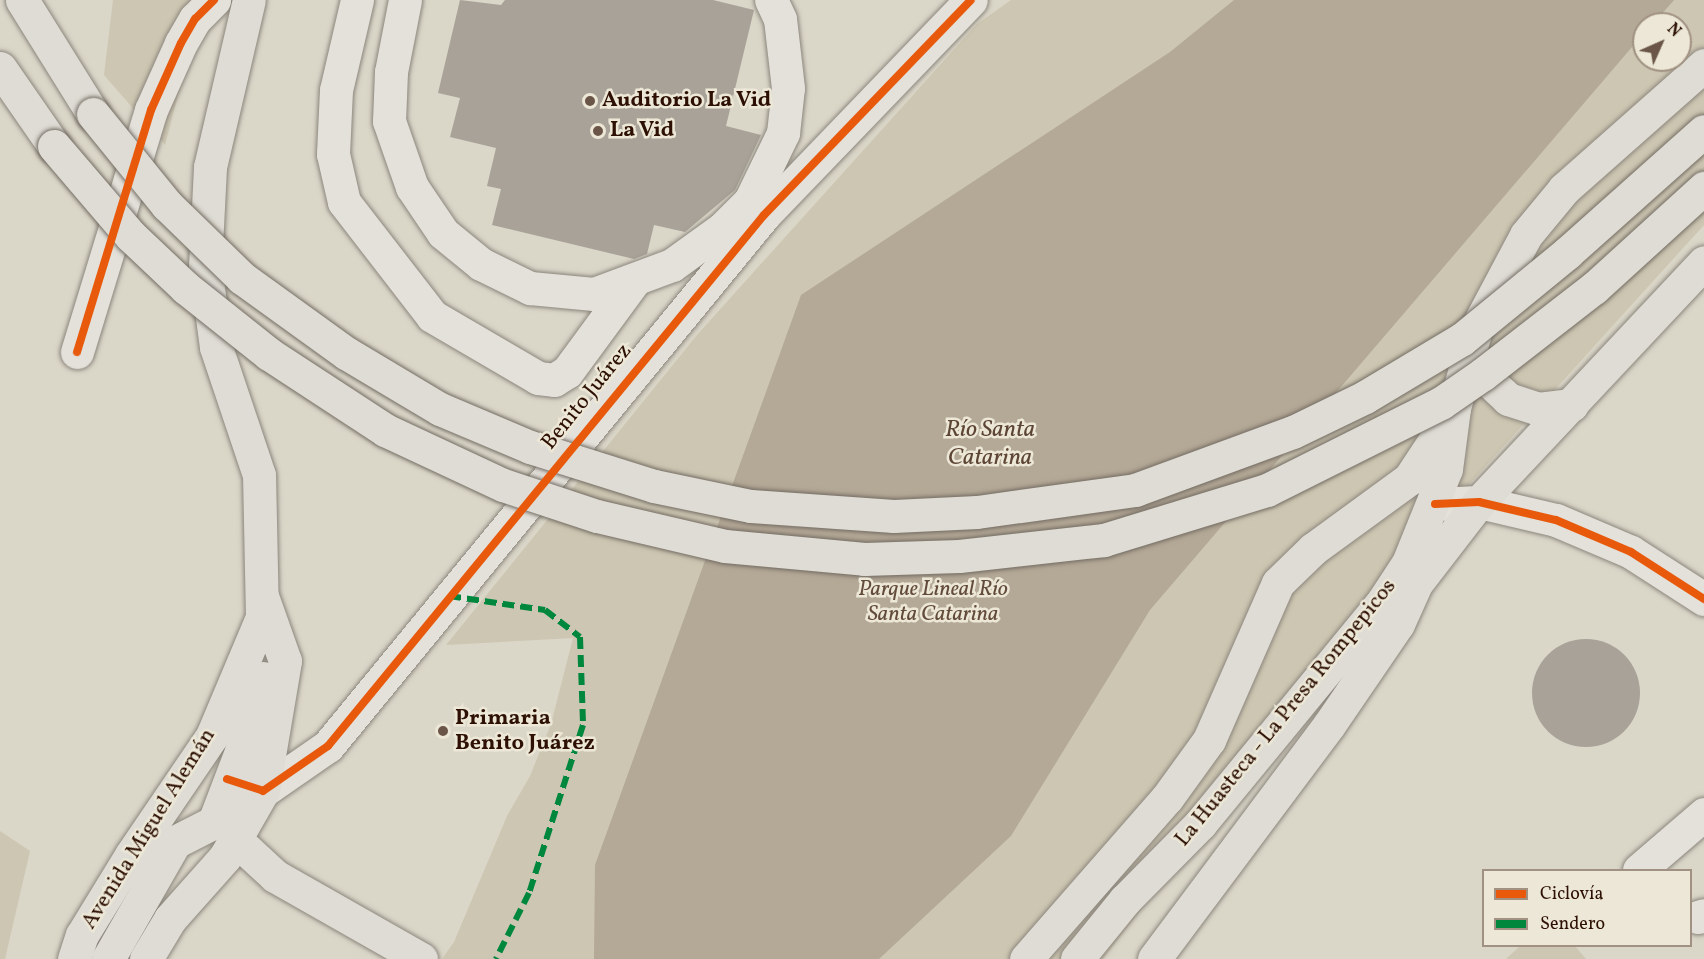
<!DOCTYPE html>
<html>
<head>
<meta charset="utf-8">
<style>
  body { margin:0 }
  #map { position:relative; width:1704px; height:959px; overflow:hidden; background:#dad6c8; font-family:Vollkorn,serif }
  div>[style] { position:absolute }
  .green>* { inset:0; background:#cdc6b2 }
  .water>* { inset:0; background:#b4a896 }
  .building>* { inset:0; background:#a8a298 }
  .round { border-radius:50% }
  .roads { filter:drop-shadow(0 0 2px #8c867d) drop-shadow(0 0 2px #8c867d) }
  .minor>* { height:33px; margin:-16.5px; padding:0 16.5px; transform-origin:16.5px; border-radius:16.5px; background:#e3e1da }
  .major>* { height:33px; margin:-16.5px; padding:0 16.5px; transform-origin:16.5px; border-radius:16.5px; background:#dedcd4 }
  .highway>* { height:33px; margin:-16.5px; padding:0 16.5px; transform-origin:16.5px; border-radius:16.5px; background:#dedcd4 }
  .bridges { filter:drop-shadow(0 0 2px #736c63) drop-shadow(0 0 2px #736c63) }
  .highway-bridge>* { height:33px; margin:-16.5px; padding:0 16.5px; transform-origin:16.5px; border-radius:16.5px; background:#dedcd4 }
  .quiet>* { height:6px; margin-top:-3px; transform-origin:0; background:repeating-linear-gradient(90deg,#00873e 0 12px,transparent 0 18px) }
  .cycleway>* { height:8px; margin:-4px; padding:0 4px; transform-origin:4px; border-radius:4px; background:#e8590c }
  .dots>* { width:16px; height:16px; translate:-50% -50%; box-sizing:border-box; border:3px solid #ece7d6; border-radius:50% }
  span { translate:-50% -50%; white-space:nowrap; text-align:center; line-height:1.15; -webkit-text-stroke:5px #ece7d6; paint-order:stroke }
  .poi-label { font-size:22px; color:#2d1003; font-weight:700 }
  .left { translate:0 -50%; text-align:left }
  .street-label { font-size:22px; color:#2d1003 }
  .park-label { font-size:22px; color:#624b3a; font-style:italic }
  .water-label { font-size:24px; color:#5d4535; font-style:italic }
  .legend { position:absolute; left:1482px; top:869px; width:210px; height:78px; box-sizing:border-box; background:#ece7d6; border:2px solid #a09182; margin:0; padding:8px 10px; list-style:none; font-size:18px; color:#2d1003 }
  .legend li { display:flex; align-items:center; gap:12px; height:30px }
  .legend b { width:30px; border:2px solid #a09182 }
  .north { position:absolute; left:1632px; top:12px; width:60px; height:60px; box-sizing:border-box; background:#ece7d6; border:2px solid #a09182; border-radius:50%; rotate:45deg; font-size:16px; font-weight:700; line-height:24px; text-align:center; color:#2d1003 }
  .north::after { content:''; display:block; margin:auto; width:21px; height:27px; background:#6a5548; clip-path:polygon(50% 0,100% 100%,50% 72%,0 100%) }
</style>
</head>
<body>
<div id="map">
  <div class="green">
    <div style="clip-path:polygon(113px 0,203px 0,165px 145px,104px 75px)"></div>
    <div style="clip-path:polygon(evenodd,1011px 0,1704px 0,1704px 225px,1463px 491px,1103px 959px,442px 959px,454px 942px,507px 816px,530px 776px,551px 724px,573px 638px,446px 645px,697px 335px,977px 24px,1011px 0,1644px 24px,1680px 24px,1680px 60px,1644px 60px,1644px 24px)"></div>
    <div style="clip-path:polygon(0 831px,30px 851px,5px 959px,0 959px)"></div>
    <div style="clip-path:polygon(1520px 946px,1575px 946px,1586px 959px,1506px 959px)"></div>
  </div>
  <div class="water">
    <div style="clip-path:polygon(1234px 0,1674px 0,1653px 24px,1644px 24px,1644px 33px,1150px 610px,1011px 836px,879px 959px,594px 959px,595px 865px,801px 295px,1170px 52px)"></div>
  </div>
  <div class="building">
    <div style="clip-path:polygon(460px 0,501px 5px,505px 0,713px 0,754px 10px,726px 126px,761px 135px,735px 190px,685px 232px,654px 225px,647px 254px,634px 259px,492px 225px,501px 189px,487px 186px,496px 148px,450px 137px,460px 98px,438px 93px)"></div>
    <div class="round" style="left:1532px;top:639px;width:108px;height:108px"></div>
  </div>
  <div class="roads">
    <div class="minor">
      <div style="left:357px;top:0;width:92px;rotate:103.1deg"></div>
      <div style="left:336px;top:90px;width:64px;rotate:92.7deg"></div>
      <div style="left:333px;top:154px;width:49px;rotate:77.1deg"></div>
      <div style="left:344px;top:202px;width:144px;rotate:52.3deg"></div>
      <div style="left:432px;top:316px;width:123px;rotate:30.3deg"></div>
      <div style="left:538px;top:378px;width:16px;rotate:7deg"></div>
      <div style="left:554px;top:380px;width:15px;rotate:-32deg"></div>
      <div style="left:567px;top:372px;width:112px;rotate:-53.7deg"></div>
      <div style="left:405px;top:0;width:73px;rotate:101deg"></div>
      <div style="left:391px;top:72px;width:49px;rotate:92.3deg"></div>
      <div style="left:389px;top:121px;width:70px;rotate:70.8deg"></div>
      <div style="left:412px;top:187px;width:55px;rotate:56deg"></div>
      <div style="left:443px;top:233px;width:49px;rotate:39.2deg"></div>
      <div style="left:481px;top:264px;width:55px;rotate:26.1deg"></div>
      <div style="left:530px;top:288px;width:64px;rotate:5.4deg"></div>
      <div style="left:594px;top:294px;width:83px;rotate:-20.4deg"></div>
      <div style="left:672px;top:265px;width:62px;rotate:-35.8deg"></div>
      <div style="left:722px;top:229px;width:40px;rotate:-45deg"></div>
      <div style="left:750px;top:201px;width:76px;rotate:-64.1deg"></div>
      <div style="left:783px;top:133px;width:45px;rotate:-83.7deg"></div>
      <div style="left:788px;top:88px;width:69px;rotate:-96.6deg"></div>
      <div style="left:780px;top:19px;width:21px;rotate:-115deg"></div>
      <div style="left:77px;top:352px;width:253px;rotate:-73deg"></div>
      <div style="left:151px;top:110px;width:73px;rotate:-65.9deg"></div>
      <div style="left:181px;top:43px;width:28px;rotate:-60deg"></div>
      <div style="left:195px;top:19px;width:27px;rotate:-45deg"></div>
      <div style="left:1435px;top:504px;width:44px;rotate:-2.6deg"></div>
      <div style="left:1479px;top:502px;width:79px;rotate:13.2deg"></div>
      <div style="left:1556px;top:520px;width:82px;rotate:23.1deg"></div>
      <div style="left:1631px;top:552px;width:87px;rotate:32.8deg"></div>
      <div style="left:243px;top:784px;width:21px;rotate:19deg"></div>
      <div style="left:263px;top:791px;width:79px;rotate:-34.7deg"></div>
      <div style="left:328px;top:746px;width:687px;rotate:-50.61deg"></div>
      <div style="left:764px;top:215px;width:298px;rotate:-46.1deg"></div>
      <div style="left:1639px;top:870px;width:86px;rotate:-40.7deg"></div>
      <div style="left:1698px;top:917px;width:6px;rotate:-18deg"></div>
    </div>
    <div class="major">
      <div style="left:1470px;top:351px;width:37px;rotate:57deg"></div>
      <div style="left:1490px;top:382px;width:25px;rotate:43deg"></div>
      <div style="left:1508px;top:399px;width:32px;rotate:18deg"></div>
      <div style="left:1538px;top:409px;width:34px;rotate:-7deg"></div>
      <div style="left:1405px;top:598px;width:121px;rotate:-52.4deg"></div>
      <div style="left:1479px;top:502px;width:329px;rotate:-46.8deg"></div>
      <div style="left:229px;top:821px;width:20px;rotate:70deg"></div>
      <div style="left:236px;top:840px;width:53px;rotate:42.7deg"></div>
      <div style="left:275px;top:876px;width:168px;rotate:29.6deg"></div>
      <div style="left:74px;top:959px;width:25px;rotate:-72deg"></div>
      <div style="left:82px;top:935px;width:94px;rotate:-58.5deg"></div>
      <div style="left:131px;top:855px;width:144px;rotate:-55.8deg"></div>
      <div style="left:212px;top:736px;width:129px;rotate:-67.2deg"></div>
      <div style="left:262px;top:617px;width:142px;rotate:-91.2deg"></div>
      <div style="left:259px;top:475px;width:135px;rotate:-108.6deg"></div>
      <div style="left:216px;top:347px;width:82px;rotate:-97.7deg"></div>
      <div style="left:205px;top:266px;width:99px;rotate:-87.1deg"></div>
      <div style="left:210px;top:167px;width:171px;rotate:-76.9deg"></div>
      <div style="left:108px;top:959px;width:135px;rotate:-60.2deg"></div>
      <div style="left:175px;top:842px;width:44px;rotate:-27.1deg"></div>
      <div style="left:214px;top:822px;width:112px;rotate:-69.1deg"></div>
      <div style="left:254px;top:717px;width:40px;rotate:-77deg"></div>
      <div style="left:146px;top:959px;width:47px;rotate:-59deg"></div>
      <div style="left:170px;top:919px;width:83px;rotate:-48.4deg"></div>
      <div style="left:225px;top:857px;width:76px;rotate:-60.1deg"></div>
      <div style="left:263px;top:791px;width:132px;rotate:-80.4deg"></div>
      <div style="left:285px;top:661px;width:69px;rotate:-109.5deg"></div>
      <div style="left:1026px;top:959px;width:214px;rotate:-48.8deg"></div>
      <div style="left:1167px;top:798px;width:72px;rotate:-54.1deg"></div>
      <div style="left:1209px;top:740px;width:171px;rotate:-66.3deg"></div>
      <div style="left:1278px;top:583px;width:49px;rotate:-44.2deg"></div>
      <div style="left:1313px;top:549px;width:119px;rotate:-36.1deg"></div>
      <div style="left:1409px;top:479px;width:67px;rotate:-56.5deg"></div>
      <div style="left:1077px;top:959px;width:76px;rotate:-50.9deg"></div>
      <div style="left:1125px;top:900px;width:107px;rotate:-45.4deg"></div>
      <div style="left:1200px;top:824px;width:288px;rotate:-50.6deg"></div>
      <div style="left:1383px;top:601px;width:45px;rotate:-56.7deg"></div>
      <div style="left:1408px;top:563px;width:101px;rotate:-68deg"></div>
      <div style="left:1446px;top:469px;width:62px;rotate:-82.5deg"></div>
      <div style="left:1454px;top:408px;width:82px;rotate:-74.4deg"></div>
      <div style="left:1476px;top:329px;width:106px;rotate:-62deg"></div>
      <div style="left:1526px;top:235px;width:60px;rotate:-50.4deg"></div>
      <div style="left:1564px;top:189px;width:187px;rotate:-41.5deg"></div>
      <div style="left:1154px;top:959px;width:292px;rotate:-53.2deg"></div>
      <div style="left:1329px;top:725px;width:122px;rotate:-55.7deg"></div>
      <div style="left:1398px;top:624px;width:42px;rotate:-65.9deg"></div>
    </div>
    <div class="highway">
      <div style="left:22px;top:0;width:134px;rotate:58.1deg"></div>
      <div style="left:0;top:68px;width:95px;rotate:55.3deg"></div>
    </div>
  </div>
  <div class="bridges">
    <div class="highway-bridge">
      <div style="left:93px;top:114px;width:117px;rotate:50.9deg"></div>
      <div style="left:167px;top:205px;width:105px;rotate:44.2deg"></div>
      <div style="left:242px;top:278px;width:128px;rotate:35.8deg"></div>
      <div style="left:346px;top:353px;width:109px;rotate:30.8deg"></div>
      <div style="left:440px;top:409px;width:98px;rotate:22.9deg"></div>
      <div style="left:530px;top:447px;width:130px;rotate:17.5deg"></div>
      <div style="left:654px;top:486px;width:99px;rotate:11.7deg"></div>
      <div style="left:751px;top:506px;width:143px;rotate:4deg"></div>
      <div style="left:894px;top:516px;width:83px;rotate:-2.8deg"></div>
      <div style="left:977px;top:512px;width:160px;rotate:-7.9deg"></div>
      <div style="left:1135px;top:490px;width:168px;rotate:-20.2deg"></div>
      <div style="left:1293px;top:432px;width:80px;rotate:-25.9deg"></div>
      <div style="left:1365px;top:397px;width:113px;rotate:-30.9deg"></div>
      <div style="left:1462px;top:339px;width:136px;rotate:-39.3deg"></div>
      <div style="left:1567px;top:253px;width:183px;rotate:-41.7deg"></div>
      <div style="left:54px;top:146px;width:118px;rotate:49.5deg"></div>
      <div style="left:131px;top:236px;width:76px;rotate:43.4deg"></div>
      <div style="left:186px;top:288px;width:106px;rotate:38.5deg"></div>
      <div style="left:269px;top:354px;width:139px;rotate:33.2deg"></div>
      <div style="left:385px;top:430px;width:130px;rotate:25deg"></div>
      <div style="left:503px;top:485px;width:99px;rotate:18.3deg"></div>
      <div style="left:597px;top:516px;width:131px;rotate:13.2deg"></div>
      <div style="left:725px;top:546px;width:140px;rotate:5.3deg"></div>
      <div style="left:864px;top:559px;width:95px;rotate:-1.8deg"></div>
      <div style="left:959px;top:556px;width:146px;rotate:-6.3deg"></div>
      <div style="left:1104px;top:540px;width:170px;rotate:-17.1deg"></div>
      <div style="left:1267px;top:490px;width:195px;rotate:-26.6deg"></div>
      <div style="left:1441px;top:403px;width:51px;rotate:-34.6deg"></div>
      <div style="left:1483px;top:374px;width:140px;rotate:-37.8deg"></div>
      <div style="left:1594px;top:288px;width:149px;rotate:-42.3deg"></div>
    </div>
  </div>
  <div class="quiet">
    <div style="left:449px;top:596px;width:97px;rotate:8.3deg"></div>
    <div style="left:545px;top:610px;width:44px;rotate:37.6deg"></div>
    <div style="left:580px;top:637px;width:88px;rotate:88deg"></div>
    <div style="left:583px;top:725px;width:176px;rotate:107.8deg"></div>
    <div style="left:529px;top:893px;width:74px;rotate:116.6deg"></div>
  </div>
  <div class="cycleway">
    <div style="left:77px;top:352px;width:253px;rotate:-73deg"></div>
    <div style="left:151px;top:110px;width:73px;rotate:-65.9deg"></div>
    <div style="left:181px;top:43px;width:28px;rotate:-60deg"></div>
    <div style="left:195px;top:19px;width:27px;rotate:-45deg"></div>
    <div style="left:1435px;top:504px;width:44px;rotate:-2.6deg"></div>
    <div style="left:1479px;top:502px;width:79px;rotate:13.2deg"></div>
    <div style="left:1556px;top:520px;width:82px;rotate:23.1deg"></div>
    <div style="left:1631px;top:552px;width:87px;rotate:32.8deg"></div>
    <div style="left:227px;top:779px;width:38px;rotate:18deg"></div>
    <div style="left:263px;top:791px;width:79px;rotate:-34.7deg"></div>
    <div style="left:328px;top:746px;width:687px;rotate:-50.61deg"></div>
    <div style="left:764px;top:215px;width:298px;rotate:-46.1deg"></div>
  </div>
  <div class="dots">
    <div style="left:590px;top:101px;background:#6a5548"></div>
    <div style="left:598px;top:131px;background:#6a5548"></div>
    <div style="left:443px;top:731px;background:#6a5548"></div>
  </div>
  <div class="poi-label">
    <span class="left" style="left:602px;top:101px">Auditorio La Vid</span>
    <span class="left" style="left:610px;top:131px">La Vid</span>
    <span class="left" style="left:455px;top:731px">Primaria<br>Benito Juárez</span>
  </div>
  <div class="street-label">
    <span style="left:587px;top:397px;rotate:-51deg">Benito Juárez</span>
    <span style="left:1286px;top:713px;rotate:-51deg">La Huasteca - La Presa Rompepicos</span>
    <span style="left:149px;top:829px;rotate:-58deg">Avenida Miguel Alemán</span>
  </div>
  <div class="park-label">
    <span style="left:933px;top:602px">Parque Lineal Río<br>Santa Catarina</span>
  </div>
  <div class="water-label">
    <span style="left:990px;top:445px">Río Santa<br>Catarina</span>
  </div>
  <ul class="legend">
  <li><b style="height:8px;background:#e8590c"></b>Ciclovía</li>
  <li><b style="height:8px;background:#00873e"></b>Sendero</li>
  </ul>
  <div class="north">N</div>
</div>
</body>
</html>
